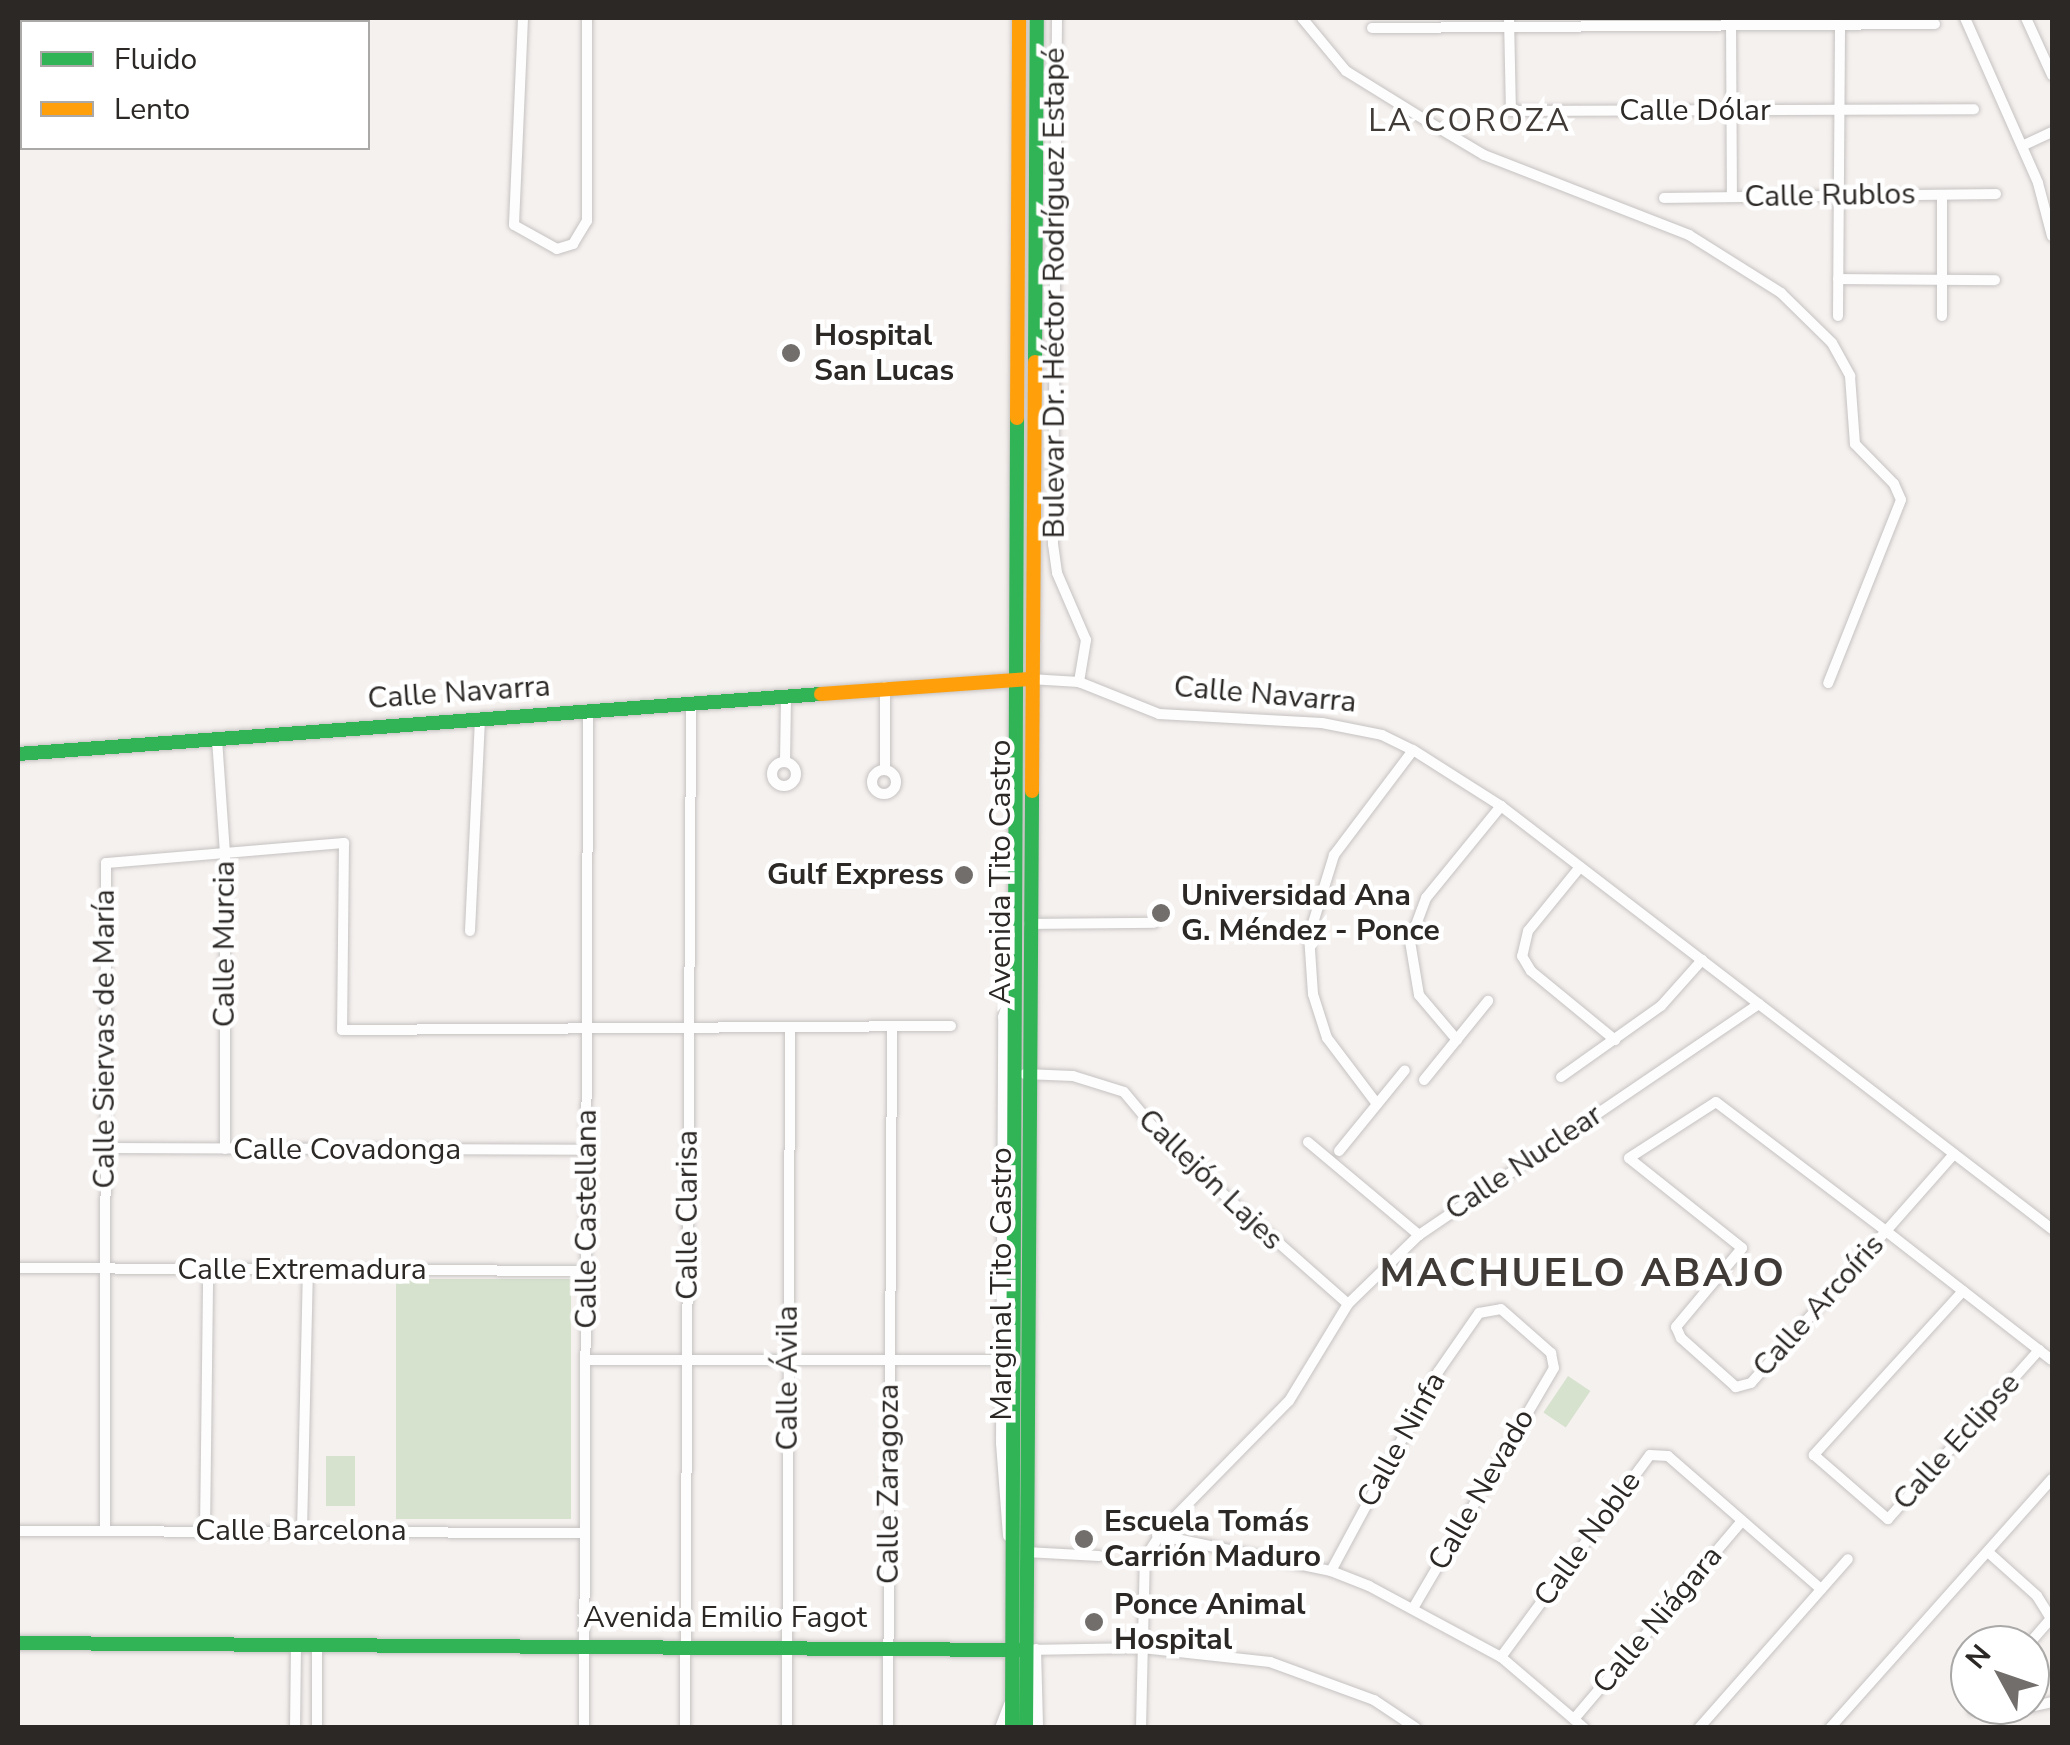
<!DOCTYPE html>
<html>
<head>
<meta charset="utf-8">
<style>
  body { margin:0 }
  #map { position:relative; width:2070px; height:1745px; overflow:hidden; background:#f5f1ef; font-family:"Nunito Sans",sans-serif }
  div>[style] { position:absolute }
  .green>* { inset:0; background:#d6e2ce; transform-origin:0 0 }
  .roads { filter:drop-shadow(0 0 2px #c5c2c1) drop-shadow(0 0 2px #c5c2c1) }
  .street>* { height:10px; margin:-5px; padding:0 5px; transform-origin:5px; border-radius:5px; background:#fefdfd }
  .street>.ring { margin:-5px; padding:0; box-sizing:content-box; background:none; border:10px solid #fefdfd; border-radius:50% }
  .fast>* { height:14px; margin:-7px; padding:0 7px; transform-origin:7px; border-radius:7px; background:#30b455 }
  .slow>* { height:14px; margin:-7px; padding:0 7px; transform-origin:7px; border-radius:7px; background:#ff9f0a }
  .dots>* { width:28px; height:28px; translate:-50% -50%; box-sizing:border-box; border:5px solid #fff; border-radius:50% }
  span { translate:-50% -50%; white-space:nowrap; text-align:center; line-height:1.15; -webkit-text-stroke:9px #fff; paint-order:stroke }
  .street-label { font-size:30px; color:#2b2826 }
  .poi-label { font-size:30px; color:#2b2826; font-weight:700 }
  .left { translate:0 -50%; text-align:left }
  .right { translate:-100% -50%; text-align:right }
  .neighbourhood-label { font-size:32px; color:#413b38; letter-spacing:2.5px }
  .district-label { font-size:40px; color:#413b38; font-weight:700; letter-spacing:2.5px }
  .frame { position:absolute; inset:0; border:20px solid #2b2826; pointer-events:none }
  .legend { position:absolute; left:20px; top:20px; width:350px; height:130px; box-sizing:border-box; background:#fff; border:2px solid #aaa9a8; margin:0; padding:12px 18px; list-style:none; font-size:30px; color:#2b2826 }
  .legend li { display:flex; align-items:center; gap:20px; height:50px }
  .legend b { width:50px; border:2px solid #aaa9a8 }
  .north { position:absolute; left:1950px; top:1625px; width:100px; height:100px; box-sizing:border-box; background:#fff; border:2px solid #aaa9a8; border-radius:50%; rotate:310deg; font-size:28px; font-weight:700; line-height:40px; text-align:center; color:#2b2826 }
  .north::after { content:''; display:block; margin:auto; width:35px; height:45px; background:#726e6c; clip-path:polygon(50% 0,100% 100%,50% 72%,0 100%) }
</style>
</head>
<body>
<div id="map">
  <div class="green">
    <div style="left:396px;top:1279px;width:175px;height:240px"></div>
    <div style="left:1568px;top:1376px;width:27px;height:44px;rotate:34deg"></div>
    <div style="left:326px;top:1456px;width:29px;height:50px"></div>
  </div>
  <div class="roads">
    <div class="street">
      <div style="left:523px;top:18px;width:207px;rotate:92.5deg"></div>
      <div style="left:514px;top:225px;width:49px;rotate:29.2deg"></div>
      <div style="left:557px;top:249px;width:17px;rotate:-17deg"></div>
      <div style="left:573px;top:244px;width:27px;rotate:-59deg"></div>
      <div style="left:587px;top:221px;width:203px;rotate:-90deg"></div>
      <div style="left:1057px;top:18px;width:526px;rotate:90.44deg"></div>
      <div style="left:1053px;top:544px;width:29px;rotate:82deg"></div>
      <div style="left:1057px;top:573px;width:73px;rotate:66.6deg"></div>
      <div style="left:1086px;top:640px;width:43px;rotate:99.5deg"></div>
      <div style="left:1302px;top:18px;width:69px;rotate:50.3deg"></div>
      <div style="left:1346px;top:71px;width:95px;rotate:31.7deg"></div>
      <div style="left:1427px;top:121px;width:66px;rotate:30.8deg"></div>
      <div style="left:1484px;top:155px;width:220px;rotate:21.3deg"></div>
      <div style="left:1689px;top:235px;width:109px;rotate:32.2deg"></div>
      <div style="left:1781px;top:293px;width:71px;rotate:44.4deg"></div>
      <div style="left:1832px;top:343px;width:38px;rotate:61deg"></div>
      <div style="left:1850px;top:376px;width:68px;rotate:85.8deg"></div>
      <div style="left:1855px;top:444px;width:56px;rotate:45.7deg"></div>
      <div style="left:1894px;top:484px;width:17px;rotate:66deg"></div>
      <div style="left:1901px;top:500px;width:197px;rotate:111.7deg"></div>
      <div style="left:1509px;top:18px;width:93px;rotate:88.8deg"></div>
      <div style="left:1511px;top:111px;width:463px;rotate:-0.2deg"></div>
      <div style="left:1731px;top:18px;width:179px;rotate:89.7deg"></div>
      <div style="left:1965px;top:18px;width:180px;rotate:66.1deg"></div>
      <div style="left:2038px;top:183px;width:55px;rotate:75.2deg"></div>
      <div style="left:2026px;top:18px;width:63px;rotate:65.5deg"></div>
      <div style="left:1372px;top:28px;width:563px;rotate:-0.41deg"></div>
      <div style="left:2022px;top:146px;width:33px;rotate:-25deg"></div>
      <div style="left:1664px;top:198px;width:332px;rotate:-0.7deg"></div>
      <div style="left:1838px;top:279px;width:157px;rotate:0.4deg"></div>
      <div style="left:1838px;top:316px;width:291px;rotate:-89.6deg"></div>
      <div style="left:1942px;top:316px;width:121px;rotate:-90deg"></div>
      <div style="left:1030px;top:679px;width:49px;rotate:3.5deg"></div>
      <div style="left:1079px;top:682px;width:86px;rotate:21.8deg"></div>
      <div style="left:1159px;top:714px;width:163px;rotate:3.2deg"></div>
      <div style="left:1322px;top:723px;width:61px;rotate:11.3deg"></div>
      <div style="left:1382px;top:735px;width:34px;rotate:26deg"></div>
      <div style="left:1413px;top:750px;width:104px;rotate:32.5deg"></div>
      <div style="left:1501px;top:806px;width:695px;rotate:37.51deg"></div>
      <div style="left:217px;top:739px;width:113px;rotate:86deg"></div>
      <div style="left:225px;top:852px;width:297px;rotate:90deg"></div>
      <div class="ring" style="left:772px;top:762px;width:14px;height:14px"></div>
      <div style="left:785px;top:762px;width:67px;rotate:-89.1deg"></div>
      <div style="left:885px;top:769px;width:82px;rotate:-90deg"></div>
      <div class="ring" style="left:872px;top:770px;width:14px;height:14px"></div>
      <div style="left:1580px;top:867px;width:82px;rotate:129.1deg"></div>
      <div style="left:1528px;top:931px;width:26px;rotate:103deg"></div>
      <div style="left:1522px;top:956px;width:17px;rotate:59deg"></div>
      <div style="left:1531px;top:971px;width:109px;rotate:39.4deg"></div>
      <div style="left:1029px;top:924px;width:125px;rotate:-0.5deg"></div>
      <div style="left:470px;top:931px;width:213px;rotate:-87.3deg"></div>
      <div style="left:1457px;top:1040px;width:59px;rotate:-130.2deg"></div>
      <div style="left:1419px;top:995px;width:55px;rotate:-99.5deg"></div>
      <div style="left:1410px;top:941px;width:46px;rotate:-69.6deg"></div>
      <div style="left:1426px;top:898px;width:119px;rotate:-50.8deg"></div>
      <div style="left:1025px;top:1074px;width:48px;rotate:2.4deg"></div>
      <div style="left:1073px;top:1076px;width:53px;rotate:17.4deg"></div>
      <div style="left:1124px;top:1092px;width:72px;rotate:50.1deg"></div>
      <div style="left:1170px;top:1147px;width:237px;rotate:41.4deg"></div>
      <div style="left:1561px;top:1077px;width:123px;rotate:-35.4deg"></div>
      <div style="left:1661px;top:1006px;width:62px;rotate:-48.3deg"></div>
      <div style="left:1424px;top:1080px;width:102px;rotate:-51deg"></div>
      <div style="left:1377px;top:1104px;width:83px;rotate:-127.1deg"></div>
      <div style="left:1327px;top:1038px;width:46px;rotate:-107.7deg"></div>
      <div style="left:1313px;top:994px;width:58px;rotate:-93.9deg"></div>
      <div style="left:1309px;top:936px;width:85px;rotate:-72.8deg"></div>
      <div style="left:1334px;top:855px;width:131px;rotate:-53deg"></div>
      <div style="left:1308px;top:1142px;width:145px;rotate:40deg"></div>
      <div style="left:107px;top:1148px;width:480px;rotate:0.2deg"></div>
      <div style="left:1339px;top:1151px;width:104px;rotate:-50.8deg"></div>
      <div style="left:1954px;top:1154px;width:103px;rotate:131.4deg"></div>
      <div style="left:1886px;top:1231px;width:203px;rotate:131.6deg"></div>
      <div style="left:1751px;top:1383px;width:16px;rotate:165deg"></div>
      <div style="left:1736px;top:1387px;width:74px;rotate:-138.3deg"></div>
      <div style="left:1681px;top:1338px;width:12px;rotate:-114deg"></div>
      <div style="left:1676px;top:1327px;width:103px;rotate:-50.1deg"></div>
      <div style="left:1742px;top:1248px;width:144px;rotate:-141.5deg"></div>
      <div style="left:1629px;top:1158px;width:103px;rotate:-32.8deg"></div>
      <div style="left:1716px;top:1102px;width:213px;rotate:37.2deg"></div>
      <div style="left:1886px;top:1231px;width:210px;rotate:37.9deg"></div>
      <div style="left:18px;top:1268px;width:568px;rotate:0.3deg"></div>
      <div style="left:1963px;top:1291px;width:222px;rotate:132.3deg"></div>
      <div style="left:1814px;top:1455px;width:98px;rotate:40.9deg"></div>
      <div style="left:1888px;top:1519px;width:227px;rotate:-48.2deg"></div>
      <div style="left:586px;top:1360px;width:419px"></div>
      <div style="left:18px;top:1531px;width:567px;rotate:0.2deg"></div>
      <div style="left:105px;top:1531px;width:668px;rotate:-89.91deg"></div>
      <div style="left:106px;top:863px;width:239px;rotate:-4.8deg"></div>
      <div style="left:344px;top:843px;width:187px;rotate:90.6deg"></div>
      <div style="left:342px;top:1030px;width:609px;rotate:-0.38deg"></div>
      <div style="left:205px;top:1531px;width:261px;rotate:-89.3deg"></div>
      <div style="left:302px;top:1531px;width:262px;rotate:-88.7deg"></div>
      <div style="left:1157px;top:1535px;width:178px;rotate:11.7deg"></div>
      <div style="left:1331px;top:1571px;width:41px;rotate:21.5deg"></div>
      <div style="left:1369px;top:1586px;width:150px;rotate:28.3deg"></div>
      <div style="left:1501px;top:1657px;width:109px;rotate:40.5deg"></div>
      <div style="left:1008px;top:1536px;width:93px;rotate:-94.3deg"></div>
      <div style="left:1001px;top:1443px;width:426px;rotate:-89.7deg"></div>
      <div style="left:1003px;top:1017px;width:32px;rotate:-72deg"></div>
      <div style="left:1026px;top:1552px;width:73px;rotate:3.1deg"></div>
      <div style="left:1988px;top:1552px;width:66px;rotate:41.9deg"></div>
      <div style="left:2037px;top:1596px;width:28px;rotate:58deg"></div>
      <div style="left:1331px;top:1571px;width:226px;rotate:-61.7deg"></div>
      <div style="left:1438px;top:1372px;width:72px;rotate:-55.2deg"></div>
      <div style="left:1479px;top:1313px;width:22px;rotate:-10deg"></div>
      <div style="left:1501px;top:1309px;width:67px;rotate:41.3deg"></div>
      <div style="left:1551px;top:1353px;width:15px;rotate:79deg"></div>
      <div style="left:1554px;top:1368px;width:277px;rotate:120.4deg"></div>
      <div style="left:2028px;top:1645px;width:37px;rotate:-49deg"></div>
      <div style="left:1036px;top:1649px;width:79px;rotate:88.5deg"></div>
      <div style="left:1026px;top:1650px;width:116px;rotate:-1deg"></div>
      <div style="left:1142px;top:1648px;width:129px;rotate:6.2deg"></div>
      <div style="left:1270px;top:1662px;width:111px;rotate:20.1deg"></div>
      <div style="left:1374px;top:1700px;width:50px;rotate:33.7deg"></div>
      <div style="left:1501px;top:1657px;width:251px;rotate:-53.6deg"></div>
      <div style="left:1650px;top:1455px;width:18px;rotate:3deg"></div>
      <div style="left:1668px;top:1456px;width:203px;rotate:41deg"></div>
      <div style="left:1973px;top:1710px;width:7px;rotate:-45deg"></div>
      <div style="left:2004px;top:1713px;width:49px;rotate:-12.9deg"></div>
      <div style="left:1574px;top:1719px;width:260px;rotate:-49.7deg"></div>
      <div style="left:295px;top:1728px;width:84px;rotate:-89.3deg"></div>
      <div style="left:317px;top:1728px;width:84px;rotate:-90deg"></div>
      <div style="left:584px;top:1728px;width:1018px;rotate:-89.77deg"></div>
      <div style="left:685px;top:1728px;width:1026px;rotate:-89.66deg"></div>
      <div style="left:787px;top:1728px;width:700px;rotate:-89.75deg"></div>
      <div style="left:888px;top:1728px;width:701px;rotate:-89.67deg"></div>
      <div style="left:1000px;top:1728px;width:25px;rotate:-69deg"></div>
      <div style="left:1141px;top:1728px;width:170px;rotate:-88.7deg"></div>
      <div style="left:1145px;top:1558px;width:38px;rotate:-57deg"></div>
      <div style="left:1166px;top:1526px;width:175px;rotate:-45.5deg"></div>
      <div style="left:1289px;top:1401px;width:114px;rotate:-58.7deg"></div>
      <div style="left:1348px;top:1304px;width:99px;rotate:-44.2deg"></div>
      <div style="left:1419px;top:1235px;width:411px;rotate:-34.2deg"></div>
      <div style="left:1699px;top:1728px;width:225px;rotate:-48.6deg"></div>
      <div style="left:1830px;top:1728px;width:334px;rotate:-48.3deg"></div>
    </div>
    <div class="fast">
      <div style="left:1035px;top:362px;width:344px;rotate:-89.7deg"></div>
      <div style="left:18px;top:754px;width:805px;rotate:-4.27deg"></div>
      <div style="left:18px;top:1643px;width:1004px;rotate:0.4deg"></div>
      <div style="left:1012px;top:1728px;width:1310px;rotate:-89.78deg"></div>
      <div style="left:1026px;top:1728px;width:937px;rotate:-89.63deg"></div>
    </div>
    <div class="slow">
      <div style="left:1017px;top:418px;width:400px;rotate:-89.7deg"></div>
      <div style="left:821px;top:694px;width:209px;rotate:-4.1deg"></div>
      <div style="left:1032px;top:791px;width:429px;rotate:-89.6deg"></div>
    </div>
  </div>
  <div class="dots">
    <div style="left:791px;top:353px;background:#726e6c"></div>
    <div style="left:964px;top:875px;background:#726e6c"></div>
    <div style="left:1161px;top:913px;background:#726e6c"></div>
    <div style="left:1084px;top:1539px;background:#726e6c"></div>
    <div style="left:1094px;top:1622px;background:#726e6c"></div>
  </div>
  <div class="street-label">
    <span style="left:1695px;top:111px">Calle Dólar</span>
    <span style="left:1830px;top:196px;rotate:-1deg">Calle Rublos</span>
    <span style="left:1055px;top:293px;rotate:-90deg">Bulevar Dr. Héctor Rodríguez Estapé</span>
    <span style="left:459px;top:693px;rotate:-4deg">Calle Navarra</span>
    <span style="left:1265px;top:695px;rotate:5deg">Calle Navarra</span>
    <span style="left:1001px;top:872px;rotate:-90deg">Avenida Tito Castro</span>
    <span style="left:225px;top:944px;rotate:-90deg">Calle Murcia</span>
    <span style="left:105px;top:1039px;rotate:-90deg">Calle Siervas de María</span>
    <span style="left:347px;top:1150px">Calle Covadonga</span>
    <span style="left:1524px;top:1163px;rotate:-34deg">Calle Nuclear</span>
    <span style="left:1210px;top:1180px;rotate:44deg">Callejón Lajes</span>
    <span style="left:688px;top:1215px;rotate:-90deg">Calle Clarisa</span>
    <span style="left:587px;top:1219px;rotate:-90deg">Calle Castellana</span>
    <span style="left:302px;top:1270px">Calle Extremadura</span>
    <span style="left:1002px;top:1284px;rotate:-90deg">Marginal Tito Castro</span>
    <span style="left:1819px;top:1306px;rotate:-48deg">Calle Arcoíris</span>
    <span style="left:788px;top:1378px;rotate:-90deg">Calle Ávila</span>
    <span style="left:1402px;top:1440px;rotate:-61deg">Calle Ninfa</span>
    <span style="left:1957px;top:1442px;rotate:-48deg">Calle Eclipse</span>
    <span style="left:889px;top:1484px;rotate:-90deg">Calle Zaragoza</span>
    <span style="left:1482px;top:1490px;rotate:-60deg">Calle Nevado</span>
    <span style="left:301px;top:1531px">Calle Barcelona</span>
    <span style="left:1588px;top:1539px;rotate:-54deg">Calle Noble</span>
    <span style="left:725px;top:1618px">Avenida Emilio Fagot</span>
    <span style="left:1658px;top:1620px;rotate:-50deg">Calle Niágara</span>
  </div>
  <div class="poi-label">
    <span class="left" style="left:814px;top:353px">Hospital<br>San Lucas</span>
    <span class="right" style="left:944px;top:875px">Gulf Express</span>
    <span class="left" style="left:1181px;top:913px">Universidad Ana<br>G. Méndez - Ponce</span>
    <span class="left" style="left:1104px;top:1539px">Escuela Tomás<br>Carrión Maduro</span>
    <span class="left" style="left:1114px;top:1622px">Ponce Animal<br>Hospital</span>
  </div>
  <div class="neighbourhood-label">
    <span style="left:1470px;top:121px">LA COROZA</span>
  </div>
  <div class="district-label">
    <span style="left:1583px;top:1273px">MACHUELO ABAJO</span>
  </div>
  <div class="frame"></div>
  <ul class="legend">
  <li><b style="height:12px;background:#30b455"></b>Fluido</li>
  <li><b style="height:12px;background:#ff9f0a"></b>Lento</li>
  </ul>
  <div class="north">N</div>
</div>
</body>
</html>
